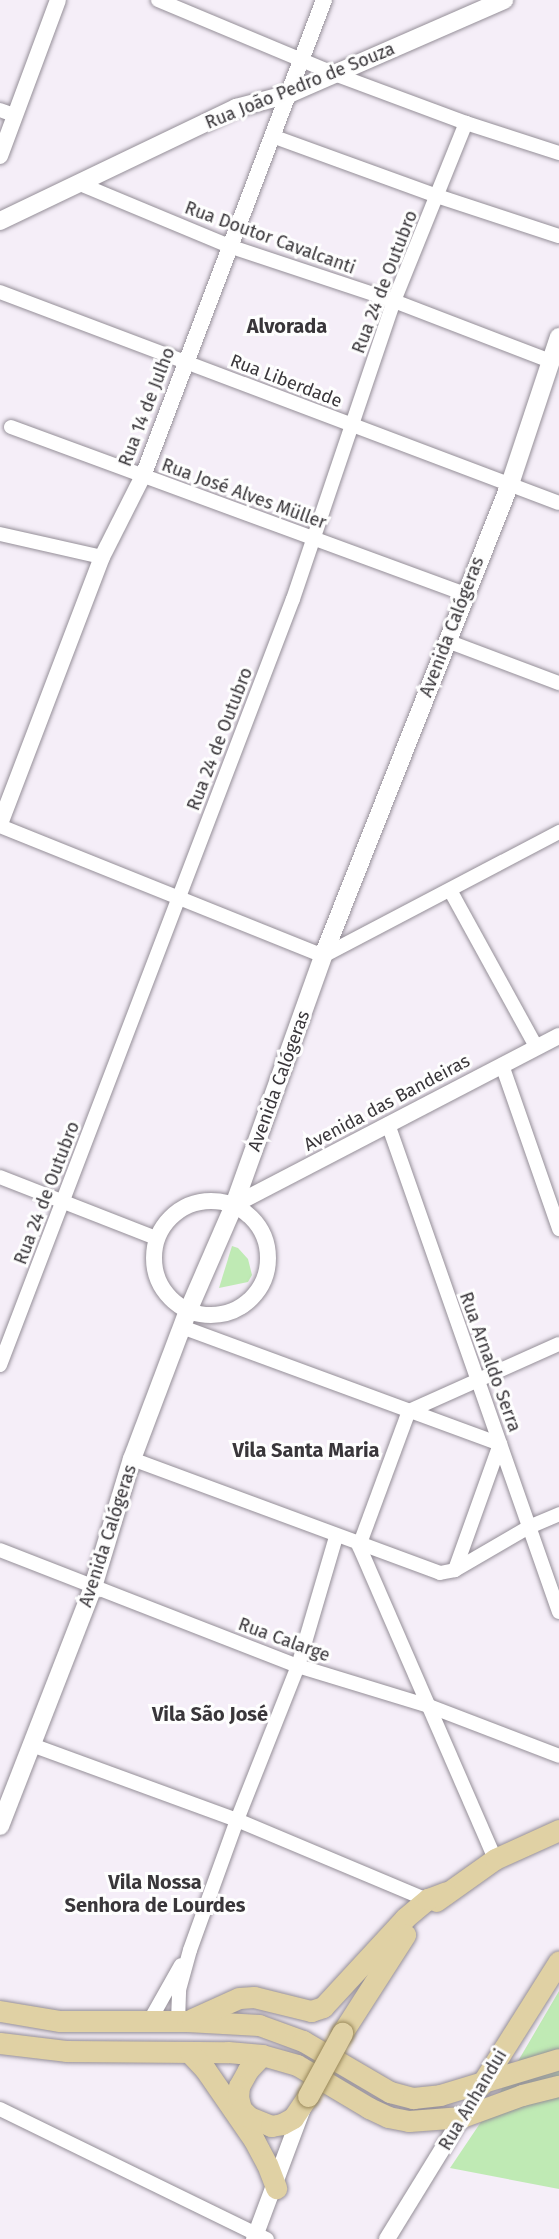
<!DOCTYPE html>
<html>
<head>
<meta charset="utf-8">
<style>
	body { margin:0 }
	#map { position:relative; width:559px; height:2239px; overflow:hidden; background:#f5eef8; font-family:"Fira Sans",sans-serif }
	div>[style] { position:absolute }
	[style*='--x'] { left:calc(var(--x)*1px); top:calc(var(--y)*1px); width:calc(var(--w)*1px); rotate:calc(var(--a)*1deg) }
	.green>* { inset:0; background:#bfeab4 }
	.roads { filter:drop-shadow(0 0 2px #958f98) drop-shadow(0 0 2px #958f98) }
	.minor>* { height:14px; margin:-7px; padding:0 7px; transform-origin:7px; border-radius:7px; background:#fff }
	.tertiary>* { height:16px; margin:-8px; padding:0 8px; transform-origin:8px; border-radius:8px; background:#fff }
	.tertiary>.ring { margin:-8px; padding:0; box-sizing:content-box; background:none; border:16px solid #fff; border-radius:50% }
	.secondary>* { height:18px; margin:-9px; padding:0 9px; transform-origin:9px; border-radius:9px; background:#fff }
	.primary>* { height:21px; margin:-10.5px; padding:0 10.5px; transform-origin:10.5px; border-radius:10.5px; background:#e0d1a4 }
	.bridges { filter:drop-shadow(0 0 2px #988758) drop-shadow(0 0 2px #988758) }
	.primary-bridge>* { height:21px; margin:-10.5px; padding:0 10.5px; transform-origin:10.5px; border-radius:10.5px; background:#e0d1a4 }
	span { translate:-50% -50%; white-space:nowrap; text-align:center; line-height:1.15; -webkit-text-stroke:6px #fefefe; paint-order:stroke }
	.street-label { font-size:18px; color:#39363a }
	.neighbourhood-label { font-size:20px; color:#39363a; font-weight:700 }
</style>
</head>
<body>
<div id="map">
	<div class="green">
		<i style="clip-path:polygon(232px 1246px,238px 1248px,248px 1259px,252px 1275px,248px 1282px,219px 1288px)"></i>
		<i style="clip-path:polygon(559px 1991px,559px 2189px,450px 2168px,493px 2104px)"></i>
	</div>
	<div class="roads">
		<div class="minor">
			<i style="--x:158;--y:0;--w:194;--a:22.7"></i>
			<i style="--x:337;--y:75;--w:138;--a:20.4"></i>
			<i style="--x:466;--y:123;--w:98;--a:17.9"></i>
			<i style="--x:0;--y:110;--w:15;--a:20"></i>
			<i style="--x:272;--y:136;--w:176;--a:20"></i>
			<i style="--x:437;--y:196;--w:128;--a:18.2"></i>
			<i style="--x:80;--y:184;--w:161;--a:22.6"></i>
			<i style="--x:229;--y:246;--w:174;--a:18.4"></i>
			<i style="--x:394;--y:301;--w:167;--a:21"></i>
			<i style="--x:0;--y:292;--w:597;--a:20.68"></i>
			<i style="--x:11;--y:427;--w:484;--a:20.2"></i>
			<i style="--x:0;--y:534;--w:105;--a:12.7"></i>
			<i style="--x:447;--y:641;--w:120;--a:20.6"></i>
			<i style="--x:0;--y:826;--w:348;--a:21.9"></i>
			<i style="--x:323;--y:956;--w:267;--a:-27.7"></i>
			<i style="--x:450;--y:890;--w:180;--a:61.2"></i>
			<i style="--x:502;--y:1065;--w:174;--a:70.8"></i>
			<i style="--x:388;--y:1124;--w:517;--a:70.69"></i>
			<i style="--x:0;--y:1177;--w:168;--a:21.4"></i>
			<i style="--x:182;--y:1327;--w:339;--a:20.2"></i>
			<i style="--x:500;--y:1444;--w:134;--a:109.7"></i>
			<i style="--x:0;--y:1365;--w:820;--a:-69.07"></i>
			<i style="--x:293;--y:599;--w:315;--a:-71.3"></i>
			<i style="--x:394;--y:301;--w:192;--a:-68"></i>
			<i style="--x:132;--y:1459;--w:328;--a:20.3"></i>
			<i style="--x:440;--y:1573;--w:15;--a:-11"></i>
			<i style="--x:455;--y:1570;--w:86;--a:-30.2"></i>
			<i style="--x:529;--y:1527;--w:33;--a:-23"></i>
			<i style="--x:359;--y:1546;--w:341;--a:66.5"></i>
			<i style="--x:359;--y:1546;--w:144;--a:-69.7"></i>
			<i style="--x:409;--y:1411;--w:164;--a:-24.1"></i>
			<i style="--x:0;--y:1550;--w:320;--a:21.3"></i>
			<i style="--x:298;--y:1666;--w:137;--a:17"></i>
			<i style="--x:429;--y:1706;--w:139;--a:21"></i>
			<i style="--x:32;--y:1745;--w:218;--a:20.1"></i>
			<i style="--x:237;--y:1820;--w:212;--a:22.8"></i>
			<i style="--x:149;--y:2022;--w:65;--a:-60.7"></i>
			<i style="--x:178;--y:2022;--w:32;--a:-88"></i>
			<i style="--x:179;--y:1990;--w:41;--a:-74.6"></i>
			<i style="--x:190;--y:1950;--w:138;--a:-70.1"></i>
			<i style="--x:237;--y:1820;--w:166;--a:-68.4"></i>
			<i style="--x:298;--y:1666;--w:134;--a:-73.6"></i>
			<i style="--x:0;--y:2109;--w:297;--a:26"></i>
		</div>
		<div class="tertiary">
			<i style="--x:0;--y:156;--w:166;--a:-69.6"></i>
			<i style="--x:0;--y:824;--w:286;--a:-69.1"></i>
			<i style="--x:102;--y:557;--w:91;--a:-63.2"></i>
			<i style="--x:143;--y:476;--w:509;--a:-69.18"></i>
			<i class="ring" style="left:154px;top:1201px;width:98px;height:98px"></i>
			<i style="--x:234;--y:1205;--w:366;--a:-27.5"></i>
			<i style="--x:254;--y:2239;--w:140;--a:-69.5"></i>
			<i style="--x:387;--y:2239;--w:143;--a:-58.4"></i>
		</div>
		<div class="secondary">
			<i style="--x:0;--y:221;--w:262;--a:-25.6"></i>
			<i style="--x:236;--y:108;--w:55;--a:-14.8"></i>
			<i style="--x:289;--y:94;--w:235;--a:-23.6"></i>
			<i style="--x:0;--y:1826;--w:256;--a:-68.7"></i>
			<i style="--x:93;--y:1587;--w:134;--a:-73.1"></i>
			<i style="--x:132;--y:1459;--w:158;--a:-69.3"></i>
			<i style="--x:188;--y:1311;--w:116;--a:-66.5"></i>
			<i style="--x:234;--y:1205;--w:264;--a:-70.3"></i>
			<i style="--x:323;--y:956;--w:508;--a:-68.39"></i>
			<i style="--x:510;--y:484;--w:155;--a:-71.6"></i>
		</div>
		<div class="primary">
			<i style="--x:436;--y:1901;--w:72;--a:-35.4"></i>
			<i style="--x:495;--y:1859;--w:70;--a:-24.4"></i>
			<i style="--x:0;--y:2011;--w:61;--a:9.5"></i>
			<i style="--x:60;--y:2021;--w:127;--a:0"></i>
			<i style="--x:187;--y:2021;--w:72;--a:3.2"></i>
			<i style="--x:259;--y:2025;--w:47;--a:20"></i>
			<i style="--x:303;--y:2041;--w:101;--a:30.4"></i>
			<i style="--x:390;--y:2092;--w:24;--a:15"></i>
			<i style="--x:413;--y:2098;--w:27;--a:-6"></i>
			<i style="--x:440;--y:2095;--w:124;--a:-16.8"></i>
			<i style="--x:192;--y:2019;--w:51;--a:-24.1"></i>
			<i style="--x:239;--y:1998;--w:15;--a:-4"></i>
			<i style="--x:254;--y:1997;--w:59;--a:13.8"></i>
			<i style="--x:311;--y:2011;--w:13;--a:-18"></i>
			<i style="--x:323;--y:2007;--w:121;--a:-47.3"></i>
			<i style="--x:405;--y:1918;--w:30;--a:-40"></i>
			<i style="--x:428;--y:1899;--w:19;--a:-21"></i>
			<i style="--x:342;--y:2033;--w:117;--a:-57.3"></i>
			<i style="--x:0;--y:2043;--w:66;--a:6.9"></i>
			<i style="--x:66;--y:2051;--w:162;--a:0.4"></i>
			<i style="--x:228;--y:2052;--w:34;--a:5"></i>
			<i style="--x:262;--y:2055;--w:36;--a:16"></i>
			<i style="--x:297;--y:2065;--w:84;--a:30.8"></i>
			<i style="--x:369;--y:2108;--w:21;--a:25"></i>
			<i style="--x:388;--y:2117;--w:21;--a:11"></i>
			<i style="--x:409;--y:2121;--w:53;--a:-4.3"></i>
			<i style="--x:462;--y:2117;--w:64;--a:-20.1"></i>
			<i style="--x:522;--y:2095;--w:38;--a:-14"></i>
			<i style="--x:190;--y:2053;--w:22;--a:47"></i>
			<i style="--x:205;--y:2069;--w:86;--a:55.4"></i>
			<i style="--x:254;--y:2140;--w:27;--a:62"></i>
			<i style="--x:267;--y:2164;--w:26;--a:69"></i>
			<i style="--x:262;--y:2055;--w:21;--a:133"></i>
			<i style="--x:248;--y:2070;--w:18;--a:119"></i>
			<i style="--x:239;--y:2086;--w:11;--a:95"></i>
			<i style="--x:238;--y:2097;--w:12;--a:76"></i>
			<i style="--x:241;--y:2109;--w:11;--a:45"></i>
			<i style="--x:249;--y:2117;--w:24;--a:22"></i>
			<i style="--x:271;--y:2126;--w:11;--a:-10"></i>
			<i style="--x:282;--y:2124;--w:13;--a:-29"></i>
			<i style="--x:293;--y:2118;--w:27;--a:-56"></i>
			<i style="--x:481;--y:2085;--w:146;--a:-57.8"></i>
		</div>
	</div>
	<div class="bridges">
		<div class="primary-bridge">
			<i style="--x:308;--y:2096;--w:72;--a:-61.6"></i>
		</div>
	</div>
	<div class="street-label">
		<span style="left:300px;top:86px;rotate:-22deg">Rua João Pedro de Souza</span>
		<span style="left:270px;top:238px;rotate:20deg">Rua Doutor Cavalcanti</span>
		<span style="left:385px;top:282px;rotate:-69deg">Rua 24 de Outubro</span>
		<span style="left:286px;top:381px;rotate:21deg">Rua Liberdade</span>
		<span style="left:147px;top:407px;rotate:-69deg">Rua 14 de Julho</span>
		<span style="left:244px;top:494px;rotate:20deg">Rua José Alves Müller</span>
		<span style="left:452px;top:627px;rotate:-69deg">Avenida Calógeras</span>
		<span style="left:220px;top:739px;rotate:-69deg">Rua 24 de Outubro</span>
		<span style="left:279px;top:1081px;rotate:-70deg">Avenida Calógeras</span>
		<span style="left:387px;top:1103px;rotate:-28deg">Avenida das Bandeiras</span>
		<span style="left:47px;top:1193px;rotate:-69deg">Rua 24 de Outubro</span>
		<span style="left:490px;top:1362px;rotate:70deg">Rua Arnaldo Serra</span>
		<span style="left:108px;top:1536px;rotate:-72deg">Avenida Calógeras</span>
		<span style="left:284px;top:1640px;rotate:20deg">Rua Calarge</span>
		<span style="left:473px;top:2100px;rotate:-59deg">Rua Anhandui</span>
	</div>
	<div class="neighbourhood-label">
		<span style="left:287px;top:326px">Alvorada</span>
		<span style="left:306px;top:1450px">Vila Santa Maria</span>
		<span style="left:210px;top:1714px">Vila São José</span>
		<span style="left:155px;top:1894px">Vila Nossa<br>Senhora de Lourdes</span>
	</div>
</div>
</body>
</html>
